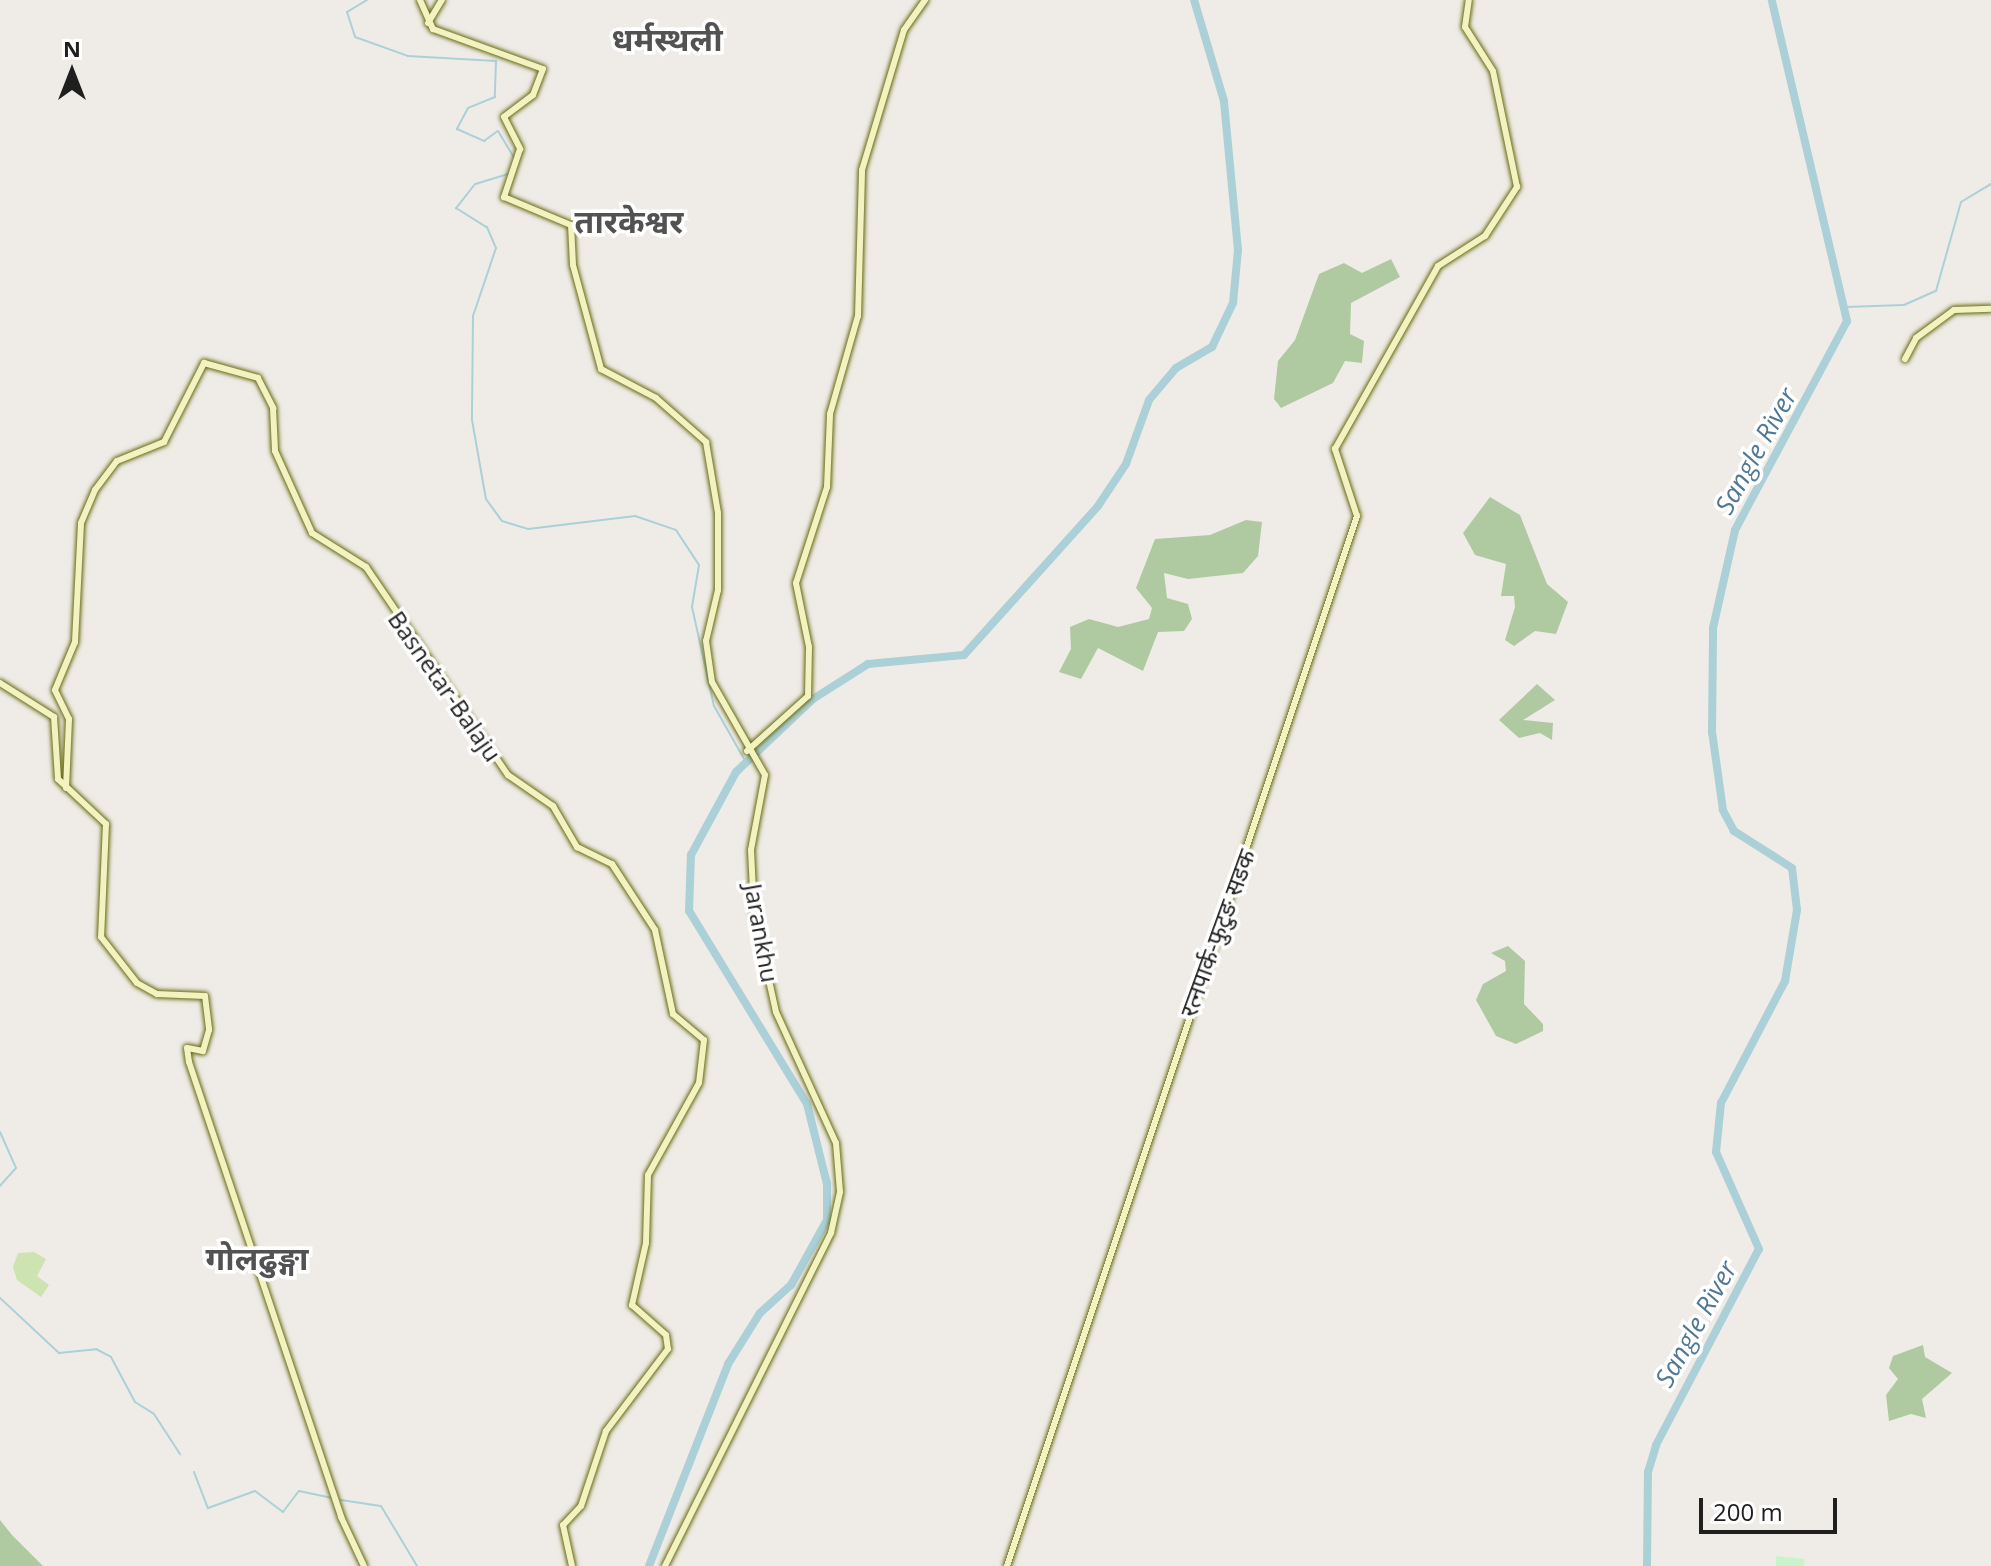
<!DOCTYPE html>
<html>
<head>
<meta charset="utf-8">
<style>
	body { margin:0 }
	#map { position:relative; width:1991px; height:1566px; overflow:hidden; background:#efece7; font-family:"Open Sans","Noto Sans Devanagari",sans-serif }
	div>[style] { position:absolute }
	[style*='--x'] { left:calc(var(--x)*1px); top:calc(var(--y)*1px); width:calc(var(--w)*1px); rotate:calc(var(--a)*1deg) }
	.grass>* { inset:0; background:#cde3b2 }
	.forest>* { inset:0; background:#afcaa0 }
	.park>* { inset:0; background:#c9f4ca }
	.stream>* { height:2px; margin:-1px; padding:0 1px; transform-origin:1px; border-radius:1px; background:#acd0d8 }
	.river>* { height:8px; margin:-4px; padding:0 4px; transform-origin:4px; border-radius:4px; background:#acd0d8 }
	.roads { filter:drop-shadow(0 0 2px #676b11) drop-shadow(0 0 2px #676b11) }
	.secondary>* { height:6px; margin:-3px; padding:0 3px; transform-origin:3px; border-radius:3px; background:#f3f2c1 }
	span { translate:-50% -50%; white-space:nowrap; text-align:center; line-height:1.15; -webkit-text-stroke:7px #fff; paint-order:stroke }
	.street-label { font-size:24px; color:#1f1f1f }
	.water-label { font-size:26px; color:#4f7796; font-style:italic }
	.district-label { font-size:32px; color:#525252; font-weight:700 }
	.north { position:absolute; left:32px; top:32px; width:80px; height:80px; -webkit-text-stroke:6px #fff; paint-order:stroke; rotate:0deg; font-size:22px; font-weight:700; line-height:32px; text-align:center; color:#1f1f1f }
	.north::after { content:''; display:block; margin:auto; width:28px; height:36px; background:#1f1f1f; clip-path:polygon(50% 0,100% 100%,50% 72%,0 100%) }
	.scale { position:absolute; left:1699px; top:1498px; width:138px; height:36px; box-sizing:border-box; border:4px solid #1f1f1f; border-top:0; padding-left:10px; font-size:24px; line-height:28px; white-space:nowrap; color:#1f1f1f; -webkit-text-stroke:6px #fff; paint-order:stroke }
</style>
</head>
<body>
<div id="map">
	<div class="grass">
		<i style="clip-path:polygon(34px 1252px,46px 1259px,37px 1276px,49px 1285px,41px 1297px,17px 1280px,13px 1267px,18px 1253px)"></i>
	</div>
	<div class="forest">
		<i style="clip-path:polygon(1391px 259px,1400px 277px,1351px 303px,1350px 334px,1364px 341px,1362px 363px,1345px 361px,1333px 383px,1281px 408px,1274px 399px,1278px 361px,1295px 340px,1319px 274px,1344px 263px,1362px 273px)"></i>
		<i style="clip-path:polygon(1490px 497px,1520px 515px,1547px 584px,1568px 602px,1556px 634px,1535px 631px,1514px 646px,1505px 640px,1515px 607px,1514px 596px,1501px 596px,1506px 564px,1475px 555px,1463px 533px)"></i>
		<i style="clip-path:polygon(1246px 520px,1262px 522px,1258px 556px,1243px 573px,1188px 579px,1164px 573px,1167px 598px,1188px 604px,1192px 619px,1184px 631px,1158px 632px,1143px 671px,1098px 648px,1081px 679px,1059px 672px,1071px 649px,1070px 627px,1089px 619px,1118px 627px,1149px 619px,1152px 608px,1136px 588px,1155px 539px,1210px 535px)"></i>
		<i style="clip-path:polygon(1537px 684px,1555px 700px,1523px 720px,1553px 723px,1552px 740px,1540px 733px,1519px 738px,1499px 720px)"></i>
		<i style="clip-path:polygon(1508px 946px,1525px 961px,1524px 1004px,1543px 1024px,1543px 1031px,1516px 1044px,1496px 1036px,1476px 1000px,1483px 984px,1506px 971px,1505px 961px,1491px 953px)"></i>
		<i style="clip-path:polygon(1923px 1345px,1925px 1357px,1952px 1373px,1922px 1399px,1926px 1418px,1911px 1414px,1889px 1421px,1886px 1395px,1898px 1379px,1889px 1368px,1893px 1356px)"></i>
		<i style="clip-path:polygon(0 1520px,12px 1535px,43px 1566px,0 1566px)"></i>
	</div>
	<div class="park">
		<i style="clip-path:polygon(1776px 1556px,1805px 1559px,1803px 1566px,1776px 1566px)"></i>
	</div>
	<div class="stream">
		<i style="--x:367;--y:0;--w:23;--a:149"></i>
		<i style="--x:347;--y:12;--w:26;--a:72"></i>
		<i style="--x:355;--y:37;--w:56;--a:19.7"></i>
		<i style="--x:408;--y:56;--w:88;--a:3.3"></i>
		<i style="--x:496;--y:61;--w:36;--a:92"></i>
		<i style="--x:495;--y:97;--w:29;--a:158"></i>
		<i style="--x:468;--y:108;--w:24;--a:118"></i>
		<i style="--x:457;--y:129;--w:30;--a:24"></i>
		<i style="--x:484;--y:141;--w:17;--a:-36"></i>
		<i style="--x:498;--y:131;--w:31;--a:59"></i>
		<i style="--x:508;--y:174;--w:34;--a:163"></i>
		<i style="--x:475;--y:184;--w:31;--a:128"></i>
		<i style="--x:456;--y:208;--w:36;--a:32"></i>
		<i style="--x:487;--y:227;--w:23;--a:67"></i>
		<i style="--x:496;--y:248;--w:72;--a:108.7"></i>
		<i style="--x:473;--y:316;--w:104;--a:90.6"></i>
		<i style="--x:472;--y:420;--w:80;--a:80"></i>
		<i style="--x:486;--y:499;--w:27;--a:54"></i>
		<i style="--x:502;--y:521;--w:27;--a:17"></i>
		<i style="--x:528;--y:529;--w:108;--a:-6.9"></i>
		<i style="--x:635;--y:516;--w:43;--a:18.9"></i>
		<i style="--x:676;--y:530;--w:42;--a:56.7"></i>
		<i style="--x:699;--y:565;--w:43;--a:99.5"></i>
		<i style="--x:692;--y:607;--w:101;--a:77.5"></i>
		<i style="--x:714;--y:706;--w:67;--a:60.4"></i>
		<i style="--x:1845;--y:307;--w:59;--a:-1.9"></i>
		<i style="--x:1904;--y:305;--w:35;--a:-24"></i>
		<i style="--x:1936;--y:291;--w:92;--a:-74.3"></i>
		<i style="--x:1961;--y:202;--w:35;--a:-31"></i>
		<i style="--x:0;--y:1132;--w:39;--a:66"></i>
		<i style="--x:16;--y:1168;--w:24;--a:132"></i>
		<i style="--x:0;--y:1298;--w:81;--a:43"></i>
		<i style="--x:59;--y:1353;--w:37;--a:-6"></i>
		<i style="--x:96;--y:1349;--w:17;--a:28"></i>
		<i style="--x:111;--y:1357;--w:51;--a:61.9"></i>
		<i style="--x:135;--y:1402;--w:22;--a:32"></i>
		<i style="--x:154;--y:1414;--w:48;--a:57"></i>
		<i style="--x:194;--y:1472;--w:39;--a:69"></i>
		<i style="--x:208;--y:1508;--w:50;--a:-19.9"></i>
		<i style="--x:255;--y:1491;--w:35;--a:37"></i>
		<i style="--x:283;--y:1512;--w:26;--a:-53"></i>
		<i style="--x:299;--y:1491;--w:34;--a:12"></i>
		<i style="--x:341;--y:1500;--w:40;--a:8.5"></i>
		<i style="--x:381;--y:1506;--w:70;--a:59"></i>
	</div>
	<div class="river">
		<i style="--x:649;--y:1566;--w:217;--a:-68.6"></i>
		<i style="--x:728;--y:1364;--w:60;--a:-57.9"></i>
		<i style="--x:760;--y:1313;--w:42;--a:-42.1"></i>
		<i style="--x:791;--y:1285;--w:74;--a:-61"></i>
		<i style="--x:827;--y:1220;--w:36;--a:-90"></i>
		<i style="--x:827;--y:1184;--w:82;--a:-104"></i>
		<i style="--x:807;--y:1104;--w:226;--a:-121.4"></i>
		<i style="--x:689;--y:911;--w:56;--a:-88"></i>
		<i style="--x:691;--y:855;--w:94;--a:-61.5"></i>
		<i style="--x:736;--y:772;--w:106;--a:-43.5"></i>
		<i style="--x:813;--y:699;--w:65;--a:-32.5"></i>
		<i style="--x:868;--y:664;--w:96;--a:-5.4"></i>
		<i style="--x:964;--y:655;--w:200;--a:-48"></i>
		<i style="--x:1098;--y:506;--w:50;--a:-56.3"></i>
		<i style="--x:1126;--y:464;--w:68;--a:-70.2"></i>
		<i style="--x:1149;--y:400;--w:42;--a:-49.8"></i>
		<i style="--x:1176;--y:368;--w:42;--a:-30.3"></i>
		<i style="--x:1212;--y:347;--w:49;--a:-64.5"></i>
		<i style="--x:1233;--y:303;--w:53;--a:-84.6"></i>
		<i style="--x:1238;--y:250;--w:150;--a:-95.4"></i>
		<i style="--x:1224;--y:101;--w:105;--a:-106.5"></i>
		<i style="--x:1647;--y:1566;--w:94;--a:-89.4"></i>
		<i style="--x:1648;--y:1472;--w:28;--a:-73"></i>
		<i style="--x:1656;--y:1445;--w:221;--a:-62.3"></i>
		<i style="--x:1759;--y:1249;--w:106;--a:-113.9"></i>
		<i style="--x:1716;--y:1152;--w:49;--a:-84.2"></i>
		<i style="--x:1721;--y:1103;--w:138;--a:-62.3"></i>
		<i style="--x:1785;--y:981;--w:72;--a:-80.4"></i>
		<i style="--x:1797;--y:910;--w:42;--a:-96.8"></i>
		<i style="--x:1792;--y:868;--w:69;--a:-147.5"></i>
		<i style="--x:1734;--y:831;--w:24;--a:-118"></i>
		<i style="--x:1723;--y:810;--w:79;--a:-98"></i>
		<i style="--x:1712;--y:732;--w:104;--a:-89.4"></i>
		<i style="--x:1713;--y:628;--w:100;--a:-77.3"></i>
		<i style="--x:1735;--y:530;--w:237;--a:-61.8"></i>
		<i style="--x:1847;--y:321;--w:330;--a:-103.2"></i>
	</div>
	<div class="roads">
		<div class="secondary">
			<i style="--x:420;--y:0;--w:32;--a:66"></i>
			<i style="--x:433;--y:29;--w:117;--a:20"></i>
			<i style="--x:543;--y:69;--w:28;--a:111"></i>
			<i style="--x:533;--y:95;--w:36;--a:143"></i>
			<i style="--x:504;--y:117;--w:36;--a:63"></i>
			<i style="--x:520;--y:149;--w:51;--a:108.4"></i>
			<i style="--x:504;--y:197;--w:73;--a:22.7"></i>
			<i style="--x:571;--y:225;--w:40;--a:87.1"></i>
			<i style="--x:573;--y:265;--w:108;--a:74.9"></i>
			<i style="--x:601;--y:369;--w:62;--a:27.8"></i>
			<i style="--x:656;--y:398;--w:67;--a:41.3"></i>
			<i style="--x:706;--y:442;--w:72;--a:80.4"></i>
			<i style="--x:718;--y:513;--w:77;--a:90"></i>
			<i style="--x:718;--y:590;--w:52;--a:103.2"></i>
			<i style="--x:706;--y:641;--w:41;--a:81.7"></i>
			<i style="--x:712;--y:682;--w:107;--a:60.3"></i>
			<i style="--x:765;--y:775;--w:76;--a:100.6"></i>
			<i style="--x:751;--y:850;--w:62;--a:87.2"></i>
			<i style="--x:754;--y:912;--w:102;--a:77.6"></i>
			<i style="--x:776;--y:1012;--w:144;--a:65.4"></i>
			<i style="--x:836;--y:1143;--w:49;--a:85.3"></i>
			<i style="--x:840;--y:1192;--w:42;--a:102.4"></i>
			<i style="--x:831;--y:1233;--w:372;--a:116.5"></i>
			<i style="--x:428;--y:23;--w:27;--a:-59"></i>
			<i style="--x:1905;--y:359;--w:24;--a:-62"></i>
			<i style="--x:1916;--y:338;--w:47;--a:-36.4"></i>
			<i style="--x:1954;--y:310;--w:37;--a:-2"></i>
			<i style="--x:0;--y:683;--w:64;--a:32.2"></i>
			<i style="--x:54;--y:717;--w:62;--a:86.3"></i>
			<i style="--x:58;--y:779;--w:66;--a:43.2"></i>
			<i style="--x:106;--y:824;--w:113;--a:92.5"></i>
			<i style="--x:101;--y:937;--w:58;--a:52"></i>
			<i style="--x:137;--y:983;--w:23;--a:29"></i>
			<i style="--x:157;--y:994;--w:48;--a:2.4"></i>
			<i style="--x:205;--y:996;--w:34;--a:83"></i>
			<i style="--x:209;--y:1030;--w:22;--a:106"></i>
			<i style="--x:203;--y:1051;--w:16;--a:-169"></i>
			<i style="--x:187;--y:1048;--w:14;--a:82"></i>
			<i style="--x:189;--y:1062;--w:480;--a:71.5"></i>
			<i style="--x:341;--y:1517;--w:54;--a:64.9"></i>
			<i style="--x:747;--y:751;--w:82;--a:-42"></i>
			<i style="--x:808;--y:696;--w:49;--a:-88.8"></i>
			<i style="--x:809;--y:647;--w:65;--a:-101.5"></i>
			<i style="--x:796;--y:583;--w:101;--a:-72.1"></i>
			<i style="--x:827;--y:487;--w:73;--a:-87.6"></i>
			<i style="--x:830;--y:414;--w:102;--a:-74.1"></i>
			<i style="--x:858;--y:316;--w:146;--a:-88.4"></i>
			<i style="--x:862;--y:170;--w:146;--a:-73.3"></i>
			<i style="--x:904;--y:30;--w:37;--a:-55"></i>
			<i style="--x:66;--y:788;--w:69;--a:-87.5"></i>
			<i style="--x:69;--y:719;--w:32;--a:-116"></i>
			<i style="--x:55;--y:690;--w:52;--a:-67.4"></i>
			<i style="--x:75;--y:642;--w:119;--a:-87.1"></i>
			<i style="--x:81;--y:523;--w:36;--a:-67"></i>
			<i style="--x:95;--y:490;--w:36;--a:-53"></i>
			<i style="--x:117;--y:461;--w:51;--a:-22"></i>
			<i style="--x:164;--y:442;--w:89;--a:-63.1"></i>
			<i style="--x:204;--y:363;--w:56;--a:15.5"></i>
			<i style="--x:258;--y:378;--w:34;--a:63"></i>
			<i style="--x:273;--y:408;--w:43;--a:87.3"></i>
			<i style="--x:275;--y:451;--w:90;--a:65.7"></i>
			<i style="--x:312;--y:533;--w:64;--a:32.2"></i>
			<i style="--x:366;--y:567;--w:252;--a:55.7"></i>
			<i style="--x:508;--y:775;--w:55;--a:34.6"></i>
			<i style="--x:553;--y:806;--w:48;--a:59.7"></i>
			<i style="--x:577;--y:847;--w:39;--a:26"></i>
			<i style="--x:612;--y:864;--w:79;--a:56.9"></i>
			<i style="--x:655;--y:930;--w:86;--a:77.9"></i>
			<i style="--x:673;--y:1014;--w:40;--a:40"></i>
			<i style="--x:704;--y:1040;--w:43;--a:96.6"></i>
			<i style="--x:699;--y:1083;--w:105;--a:119"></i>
			<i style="--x:648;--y:1175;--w:68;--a:91.7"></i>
			<i style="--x:646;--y:1243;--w:64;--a:102.7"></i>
			<i style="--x:632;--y:1305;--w:45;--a:41.4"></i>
			<i style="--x:666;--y:1335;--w:14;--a:82"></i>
			<i style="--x:668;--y:1349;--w:103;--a:127.1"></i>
			<i style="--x:606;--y:1431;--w:79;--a:108.4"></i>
			<i style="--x:581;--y:1506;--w:26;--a:133"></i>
			<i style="--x:563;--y:1525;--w:42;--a:77.6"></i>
			<i style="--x:1007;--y:1566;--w:1107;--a:-71.57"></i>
			<i style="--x:1357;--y:516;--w:71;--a:-108.2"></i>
			<i style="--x:1335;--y:449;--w:210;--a:-60.6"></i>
			<i style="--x:1438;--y:266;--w:56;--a:-32.6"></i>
			<i style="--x:1485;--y:236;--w:59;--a:-56.9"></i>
			<i style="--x:1517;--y:187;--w:118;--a:-101.7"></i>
			<i style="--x:1493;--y:71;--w:52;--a:-122.5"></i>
			<i style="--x:1465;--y:27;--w:27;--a:-82"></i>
		</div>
	</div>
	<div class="street-label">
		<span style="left:445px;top:686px;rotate:55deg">Basnetar-Balaju</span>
		<span style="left:762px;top:933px;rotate:80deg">Jarankhu</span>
		<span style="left:1217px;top:933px;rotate:-70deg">रत्नपार्क-फुटुङ सडक</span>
	</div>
	<div class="water-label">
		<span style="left:1756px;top:451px;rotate:-61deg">Sangle River</span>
		<span style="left:1696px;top:1324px;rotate:-61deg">Sangle River</span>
	</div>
	<div class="district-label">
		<span style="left:667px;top:39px">धर्मस्थली</span>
		<span style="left:629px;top:221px">तारकेश्वर</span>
		<span style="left:257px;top:1258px">गोलढुङ्गा</span>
	</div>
	<div class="north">N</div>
	<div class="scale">200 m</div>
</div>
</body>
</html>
